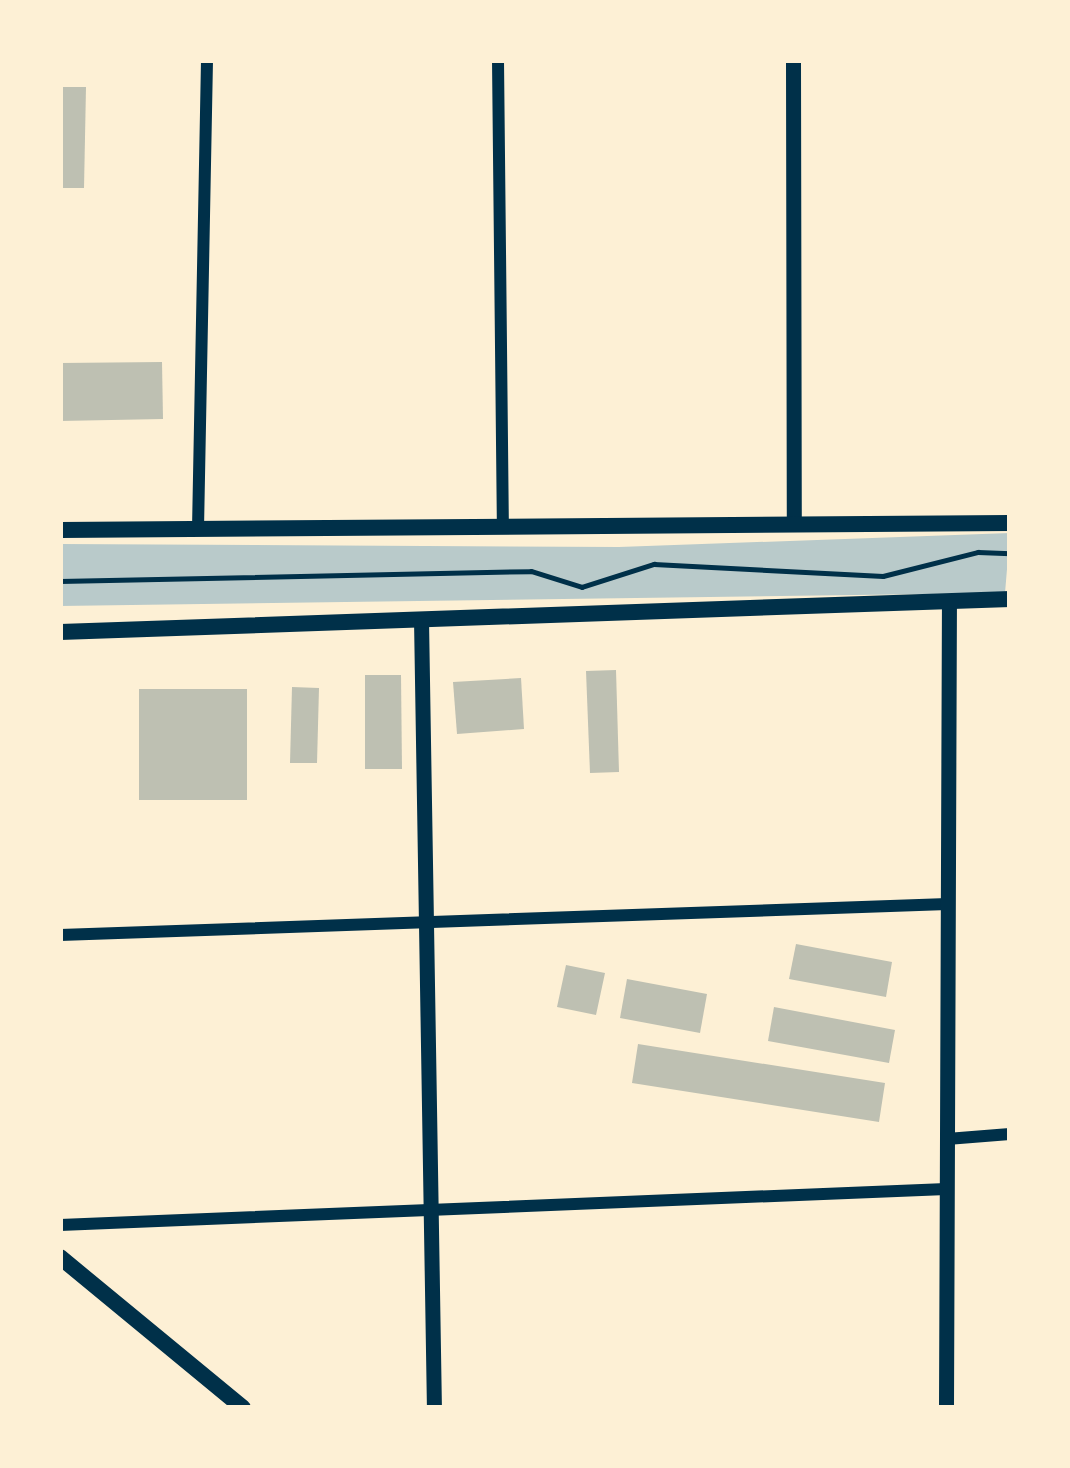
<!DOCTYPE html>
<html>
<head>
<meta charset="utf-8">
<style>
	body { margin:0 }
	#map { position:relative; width:1070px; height:1468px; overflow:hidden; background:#fdf0d5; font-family:Lato,sans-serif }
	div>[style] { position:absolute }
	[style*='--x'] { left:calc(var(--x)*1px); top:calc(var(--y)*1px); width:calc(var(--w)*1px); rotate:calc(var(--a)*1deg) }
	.green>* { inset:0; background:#b9caca }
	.building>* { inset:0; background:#bec0b2 }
	.path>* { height:4.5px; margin:-2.25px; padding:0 2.25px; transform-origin:2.25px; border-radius:2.25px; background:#003049 }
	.minor>* { height:12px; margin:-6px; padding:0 6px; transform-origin:6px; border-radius:6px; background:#003049 }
	.tertiary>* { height:15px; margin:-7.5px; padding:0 7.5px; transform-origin:7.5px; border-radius:7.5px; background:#003049 }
	.secondary>* { height:16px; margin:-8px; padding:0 8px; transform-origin:8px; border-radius:8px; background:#003049 }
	span { translate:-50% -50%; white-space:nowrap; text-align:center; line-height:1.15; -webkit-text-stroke:9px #fdf0d5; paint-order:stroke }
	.frame { position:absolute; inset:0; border:63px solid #fdf0d5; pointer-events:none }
</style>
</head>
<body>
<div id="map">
	<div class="green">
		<i style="clip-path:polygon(1010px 533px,1005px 593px,60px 606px,60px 544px,619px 547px)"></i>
	</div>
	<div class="building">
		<i style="clip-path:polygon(60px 87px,86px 87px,84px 188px,60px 188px)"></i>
		<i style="clip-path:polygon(162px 362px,163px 419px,60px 421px,60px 363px)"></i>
		<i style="clip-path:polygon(616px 670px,619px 772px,590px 773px,586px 671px)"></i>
		<i style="clip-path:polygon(365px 675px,401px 675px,402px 769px,365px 769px)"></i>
		<i style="clip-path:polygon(521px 678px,524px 729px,457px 734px,453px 682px)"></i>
		<i style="clip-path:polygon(292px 687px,319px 688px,317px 763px,290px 763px)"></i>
		<i style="clip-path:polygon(139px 689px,247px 689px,247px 800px,139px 800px)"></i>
		<i style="clip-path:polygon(796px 944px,892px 962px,886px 997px,789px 979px)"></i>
		<i style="clip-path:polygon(566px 965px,605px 973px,596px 1015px,557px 1007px)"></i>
		<i style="clip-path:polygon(627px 979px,707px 994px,700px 1033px,620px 1018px)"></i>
		<i style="clip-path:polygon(774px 1007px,895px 1030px,889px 1063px,768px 1041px)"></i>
		<i style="clip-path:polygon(638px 1044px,885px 1083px,879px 1122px,632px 1083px)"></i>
	</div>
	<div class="path">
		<i style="--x:60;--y:581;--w:471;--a:-1.2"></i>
		<i style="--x:531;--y:571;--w:53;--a:17.4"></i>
		<i style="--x:582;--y:587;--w:76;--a:-17.7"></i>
		<i style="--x:654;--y:564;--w:229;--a:3"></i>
		<i style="--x:883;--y:576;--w:98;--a:-14.2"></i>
		<i style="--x:978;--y:552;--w:32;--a:2"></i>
	</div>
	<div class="minor">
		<i style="--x:498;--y:60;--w:466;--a:89.4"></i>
		<i style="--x:198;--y:529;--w:469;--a:-88.9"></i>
		<i style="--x:60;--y:935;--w:888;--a:-2"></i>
		<i style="--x:947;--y:1139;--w:63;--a:-4.5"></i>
		<i style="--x:60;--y:1225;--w:887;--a:-2.33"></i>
	</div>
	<div class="tertiary">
		<i style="--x:793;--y:60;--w:464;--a:89.9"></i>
		<i style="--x:421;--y:619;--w:789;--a:89.06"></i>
		<i style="--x:946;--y:1408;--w:807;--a:-89.79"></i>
	</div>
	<div class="secondary">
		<i style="--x:60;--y:530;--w:950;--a:-0.42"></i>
		<i style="--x:60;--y:632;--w:951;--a:-1.99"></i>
		<i style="--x:60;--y:1257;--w:237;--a:39.5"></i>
	</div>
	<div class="frame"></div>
</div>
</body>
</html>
